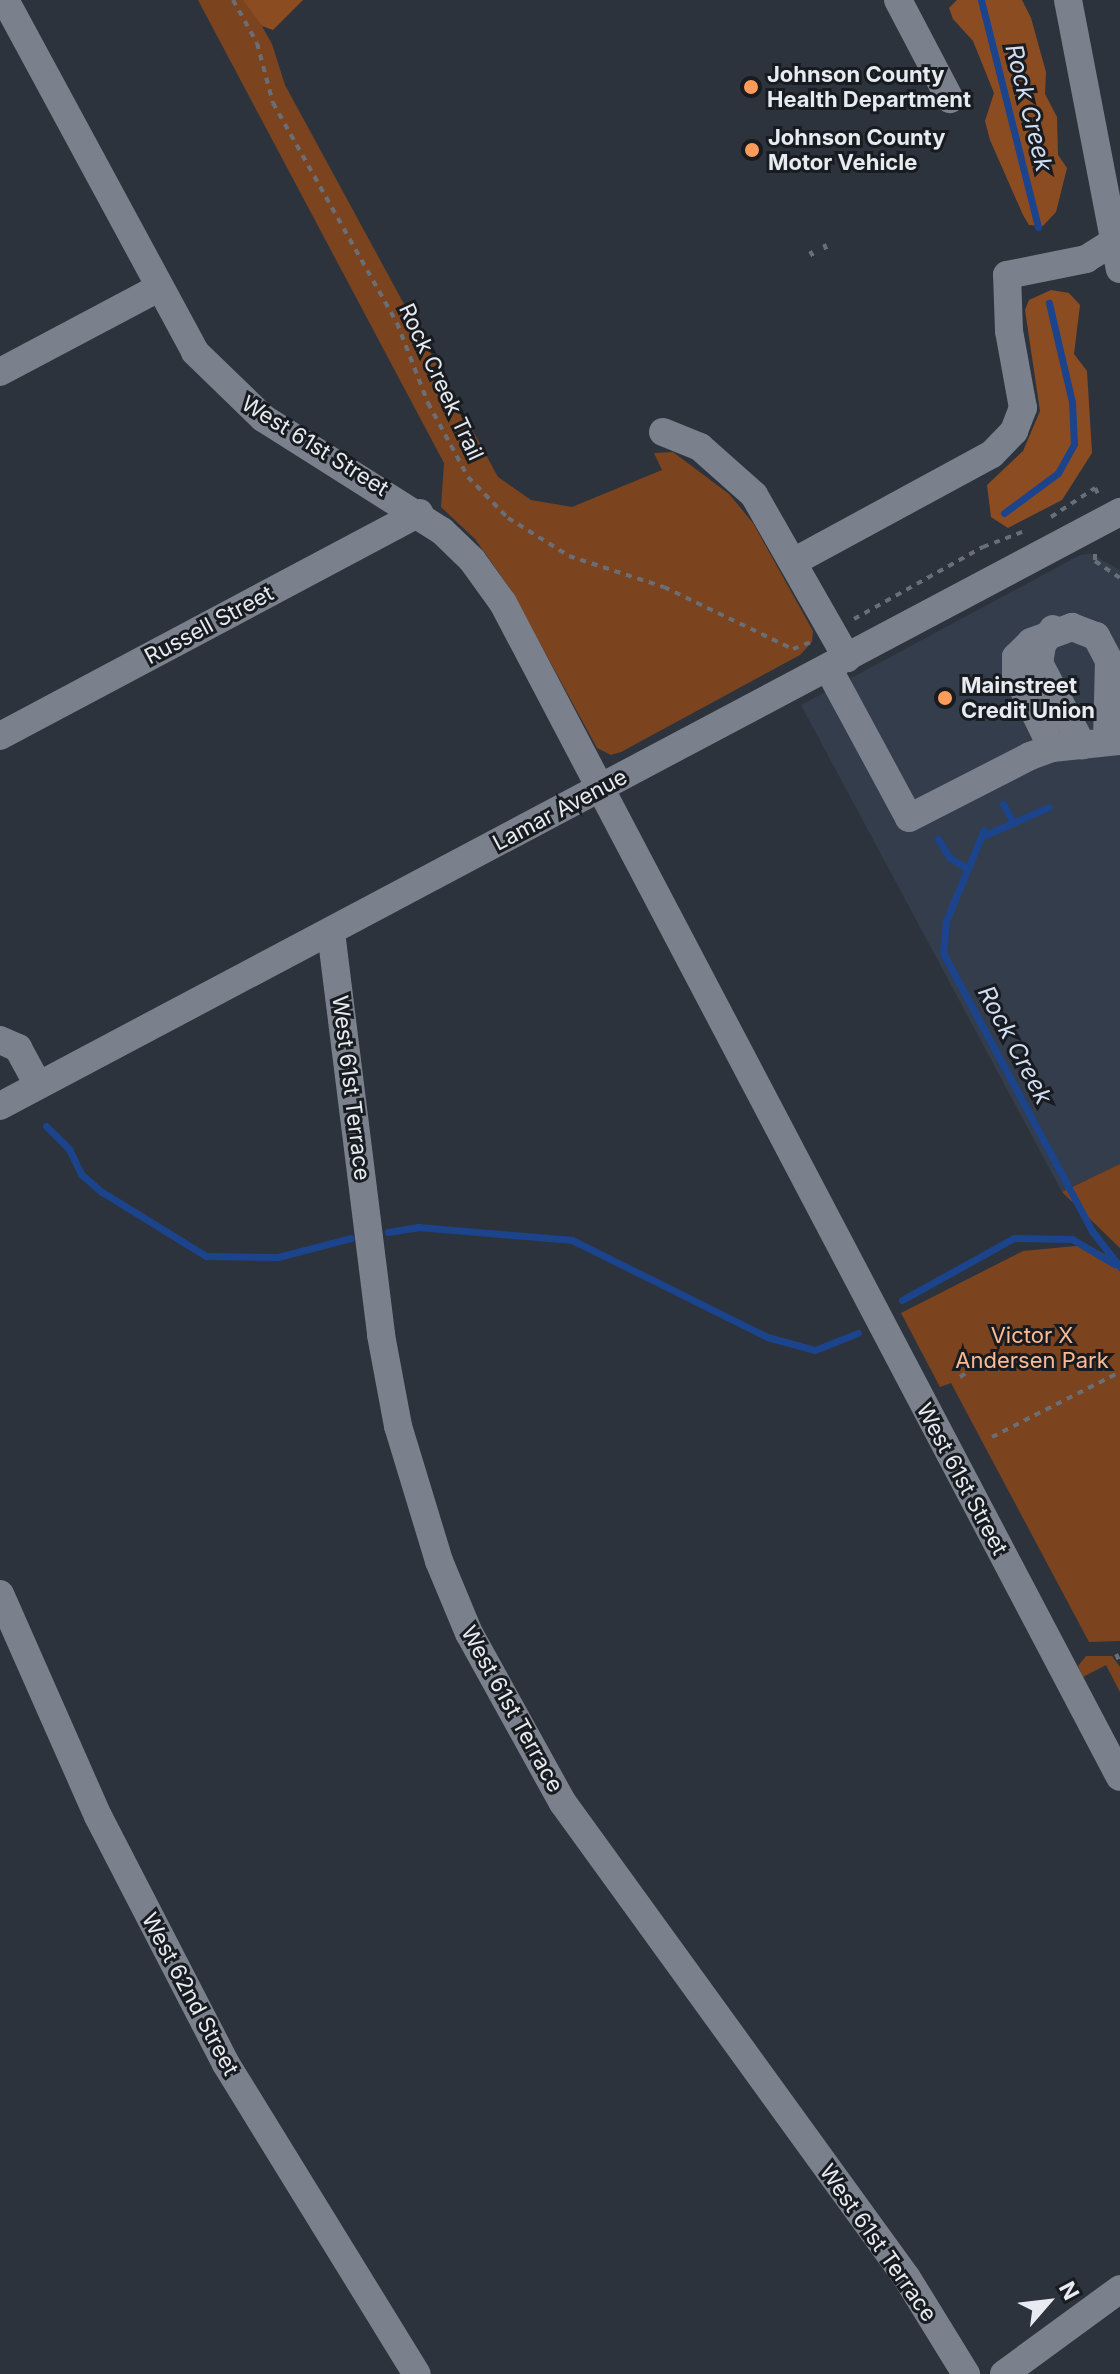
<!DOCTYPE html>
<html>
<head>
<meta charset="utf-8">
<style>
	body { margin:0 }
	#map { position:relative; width:1120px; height:2374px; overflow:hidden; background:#2d333d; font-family:Inter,sans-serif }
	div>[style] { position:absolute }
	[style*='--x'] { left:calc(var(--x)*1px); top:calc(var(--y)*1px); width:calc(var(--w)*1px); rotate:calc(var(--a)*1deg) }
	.built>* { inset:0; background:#343d4c }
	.green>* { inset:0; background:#7b441e }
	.forest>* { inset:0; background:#8c4c22 }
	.stream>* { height:7px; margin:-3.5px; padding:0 3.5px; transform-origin:3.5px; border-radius:3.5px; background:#1c448c }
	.path>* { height:4px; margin-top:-2px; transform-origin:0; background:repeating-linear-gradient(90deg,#696e77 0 6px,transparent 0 12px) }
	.minor>* { height:28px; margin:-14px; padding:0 14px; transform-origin:14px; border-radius:14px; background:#7a818c }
	.dots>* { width:22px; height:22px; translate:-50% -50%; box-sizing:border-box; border:4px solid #181b1f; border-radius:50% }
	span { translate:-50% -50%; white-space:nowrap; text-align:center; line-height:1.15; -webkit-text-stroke:6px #181b1f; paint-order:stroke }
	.poi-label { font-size:22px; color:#e7ebf1; font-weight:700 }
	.left { translate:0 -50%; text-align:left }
	.street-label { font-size:22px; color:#e7ebf1 }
	.park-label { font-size:22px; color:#fdba92 }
	.water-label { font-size:24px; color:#d1ddf2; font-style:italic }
	.north { position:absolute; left:1008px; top:2262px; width:80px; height:80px; -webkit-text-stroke:6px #181b1f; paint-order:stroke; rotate:62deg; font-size:22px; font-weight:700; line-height:32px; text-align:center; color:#e7ebf1 }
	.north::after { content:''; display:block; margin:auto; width:28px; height:36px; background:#e7ebf1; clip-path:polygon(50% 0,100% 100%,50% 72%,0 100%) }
</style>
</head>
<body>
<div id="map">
	<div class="built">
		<i style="clip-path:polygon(1091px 554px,1120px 570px,1120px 1164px,1062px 1192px,801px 705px,1080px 555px)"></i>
	</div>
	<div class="green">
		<i style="clip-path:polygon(198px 0,247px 0,272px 44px,285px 85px,498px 477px,531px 500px,572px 507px,662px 470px,654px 453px,673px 452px,729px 494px,753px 523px,813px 631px,812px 642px,800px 655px,621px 752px,611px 755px,597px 748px,511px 590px,475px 539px,441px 507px,444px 463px)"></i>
		<i style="clip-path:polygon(1120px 1164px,1120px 1248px,1062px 1192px)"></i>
		<i style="clip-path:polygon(1087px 1245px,1120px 1262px,1120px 1641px,1089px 1642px,951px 1383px,940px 1387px,901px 1313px,1023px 1251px)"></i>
		<i style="clip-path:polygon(1086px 1656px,1112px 1656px,1120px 1667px,1120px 1692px,1106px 1665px,1083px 1677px,1078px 1666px)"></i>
	</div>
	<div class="forest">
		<i style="clip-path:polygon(243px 0,303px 0,273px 30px,262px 26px)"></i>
		<i style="clip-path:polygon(957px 0,1022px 0,1031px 18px,1046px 72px,1045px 94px,1057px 117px,1058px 155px,1067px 168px,1056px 212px,1043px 226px,1029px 225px,1023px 215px,990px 140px,985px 121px,994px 93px,973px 41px,953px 19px,949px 8px)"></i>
		<i style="clip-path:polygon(1051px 290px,1069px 293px,1080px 305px,1074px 354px,1087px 371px,1092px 453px,1062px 500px,1008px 528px,991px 517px,987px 485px,1023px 451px,1040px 411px,1025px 310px,1029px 300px)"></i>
	</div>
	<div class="stream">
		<i style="--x:981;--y:0;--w:234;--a:75.9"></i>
		<i style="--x:1004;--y:513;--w:67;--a:-36.5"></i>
		<i style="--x:1058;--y:473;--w:33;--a:-61"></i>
		<i style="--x:1074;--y:444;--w:42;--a:-92.7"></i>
		<i style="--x:1072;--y:402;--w:102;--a:-103.1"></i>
		<i style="--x:1003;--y:804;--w:21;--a:61"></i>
		<i style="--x:984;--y:830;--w:99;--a:112.7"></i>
		<i style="--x:946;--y:921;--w:32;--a:95"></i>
		<i style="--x:943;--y:953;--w:315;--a:61.8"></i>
		<i style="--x:1092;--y:1231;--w:46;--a:52.1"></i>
		<i style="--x:981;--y:837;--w:74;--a:-23.8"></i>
		<i style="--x:938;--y:839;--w:22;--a:58"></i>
		<i style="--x:950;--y:858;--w:21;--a:31"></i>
		<i style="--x:46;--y:1126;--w:33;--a:45"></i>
		<i style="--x:69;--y:1149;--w:28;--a:64"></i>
		<i style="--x:81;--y:1174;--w:28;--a:41"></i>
		<i style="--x:102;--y:1192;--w:122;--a:31.6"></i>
		<i style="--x:206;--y:1256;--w:72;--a:0.8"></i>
		<i style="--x:278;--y:1257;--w:75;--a:-14.6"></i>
		<i style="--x:388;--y:1232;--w:30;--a:-9"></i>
		<i style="--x:418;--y:1227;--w:155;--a:4.8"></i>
		<i style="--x:572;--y:1240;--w:218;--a:26.4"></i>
		<i style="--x:767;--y:1337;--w:50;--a:15.2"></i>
		<i style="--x:815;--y:1350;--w:46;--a:-21.6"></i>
		<i style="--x:902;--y:1300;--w:128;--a:-29"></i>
		<i style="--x:1014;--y:1238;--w:58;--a:1"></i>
		<i style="--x:1072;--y:1239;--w:49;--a:30.8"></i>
	</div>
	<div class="path">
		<i style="--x:233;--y:0;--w:49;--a:60.8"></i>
		<i style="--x:257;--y:43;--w:62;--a:75.1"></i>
		<i style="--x:273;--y:103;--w:253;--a:60.6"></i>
		<i style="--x:397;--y:323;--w:86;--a:68.8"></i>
		<i style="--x:428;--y:403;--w:84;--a:61.6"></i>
		<i style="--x:468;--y:477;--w:57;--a:45.7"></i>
		<i style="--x:508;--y:518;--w:72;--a:31.9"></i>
		<i style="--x:569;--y:556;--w:100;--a:18.1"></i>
		<i style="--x:664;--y:587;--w:143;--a:25.7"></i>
		<i style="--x:793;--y:649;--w:19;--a:-21"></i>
		<i style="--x:824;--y:244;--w:8;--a:67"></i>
		<i style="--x:810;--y:251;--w:8;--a:60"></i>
		<i style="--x:1051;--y:517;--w:53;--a:-33.4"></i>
		<i style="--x:1095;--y:488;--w:7;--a:63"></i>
		<i style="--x:1095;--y:554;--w:7;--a:90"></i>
		<i style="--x:1095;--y:561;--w:30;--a:34"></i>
		<i style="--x:854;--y:619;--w:148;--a:-29.2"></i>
		<i style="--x:983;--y:547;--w:42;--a:-21"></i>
		<i style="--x:960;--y:1377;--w:7;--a:-34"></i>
		<i style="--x:992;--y:1437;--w:144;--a:-26.9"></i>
		<i style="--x:1116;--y:1654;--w:9;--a:63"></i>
	</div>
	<div class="minor">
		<i style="--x:5;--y:0;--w:400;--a:61.6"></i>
		<i style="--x:195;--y:352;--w:95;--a:44.1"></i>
		<i style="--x:263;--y:418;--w:212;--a:32.3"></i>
		<i style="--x:442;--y:531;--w:42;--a:44"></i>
		<i style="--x:472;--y:560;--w:53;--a:54.2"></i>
		<i style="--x:503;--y:603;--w:1326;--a:62.28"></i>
		<i style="--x:898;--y:0;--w:112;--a:62.3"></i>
		<i style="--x:1068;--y:0;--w:274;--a:79.1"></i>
		<i style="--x:0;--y:372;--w:178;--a:-27.9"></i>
		<i style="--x:663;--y:432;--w:40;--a:22"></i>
		<i style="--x:700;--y:447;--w:72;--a:41.6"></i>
		<i style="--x:754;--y:495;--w:188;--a:60.3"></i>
		<i style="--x:795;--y:561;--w:224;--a:-28.5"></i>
		<i style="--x:992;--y:454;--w:32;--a:-46"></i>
		<i style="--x:1014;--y:431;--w:25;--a:-69"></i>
		<i style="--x:1023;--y:408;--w:78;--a:-100.3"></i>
		<i style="--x:1009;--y:331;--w:56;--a:-92"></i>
		<i style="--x:1007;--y:275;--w:81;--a:-11.4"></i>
		<i style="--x:1086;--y:259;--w:36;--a:-32"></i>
		<i style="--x:1053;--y:629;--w:19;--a:125"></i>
		<i style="--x:1042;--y:645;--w:18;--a:99"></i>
		<i style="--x:1039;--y:663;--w:93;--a:62.3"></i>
		<i style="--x:828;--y:668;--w:170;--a:61.6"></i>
		<i style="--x:909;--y:818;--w:136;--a:-27.1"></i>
		<i style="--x:1030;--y:756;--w:23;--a:-20"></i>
		<i style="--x:1052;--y:748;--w:68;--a:-5.9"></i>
		<i style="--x:0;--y:736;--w:475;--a:-28"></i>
		<i style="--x:1052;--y:748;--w:82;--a:-115.9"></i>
		<i style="--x:1016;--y:674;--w:17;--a:-90"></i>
		<i style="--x:1016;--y:657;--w:21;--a:-45"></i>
		<i style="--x:1031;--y:642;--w:44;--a:-20.1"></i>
		<i style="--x:1072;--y:627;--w:26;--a:21"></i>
		<i style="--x:1096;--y:636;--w:27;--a:62"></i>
		<i style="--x:1109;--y:660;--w:82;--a:91.4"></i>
		<i style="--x:331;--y:932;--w:406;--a:82.9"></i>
		<i style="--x:381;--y:1335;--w:93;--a:79.4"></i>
		<i style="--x:398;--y:1426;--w:141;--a:73.1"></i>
		<i style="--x:439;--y:1561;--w:78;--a:67.4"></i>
		<i style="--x:469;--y:1633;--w:194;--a:61.1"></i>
		<i style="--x:563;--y:1803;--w:586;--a:54.09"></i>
		<i style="--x:907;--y:2278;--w:113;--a:58.4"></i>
		<i style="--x:0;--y:1040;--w:20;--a:24"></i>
		<i style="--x:18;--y:1048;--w:42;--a:61.6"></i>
		<i style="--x:0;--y:1106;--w:1268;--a:-27.94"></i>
		<i style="--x:0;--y:1594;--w:243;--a:66.2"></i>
		<i style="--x:98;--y:1816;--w:279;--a:62.7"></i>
		<i style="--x:226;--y:2064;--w:364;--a:58.4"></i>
		<i style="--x:1004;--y:2374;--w:144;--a:-36.2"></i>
	</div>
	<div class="dots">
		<i style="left:751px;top:87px;background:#ff9b5b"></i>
		<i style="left:752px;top:150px;background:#ff9b5b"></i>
		<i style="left:945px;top:698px;background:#ff9b5b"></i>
	</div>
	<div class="poi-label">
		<span class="left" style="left:767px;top:87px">Johnson County<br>Health Department</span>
		<span class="left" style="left:768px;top:150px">Johnson County<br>Motor Vehicle</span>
		<span class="left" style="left:961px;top:698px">Mainstreet<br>Credit Union</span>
	</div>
	<div class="street-label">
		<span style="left:441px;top:382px;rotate:65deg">Rock Creek Trail</span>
		<span style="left:315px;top:446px;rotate:32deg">West 61st Street</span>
		<span style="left:209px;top:625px;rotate:-28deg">Russell Street</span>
		<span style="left:560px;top:810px;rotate:-28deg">Lamar Avenue</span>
		<span style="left:351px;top:1088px;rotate:83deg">West 61st Terrace</span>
		<span style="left:962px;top:1479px;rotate:62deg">West 61st Street</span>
		<span style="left:512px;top:1709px;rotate:61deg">West 61st Terrace</span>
		<span style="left:190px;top:1994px;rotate:62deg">West 62nd Street</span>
		<span style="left:878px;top:2243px;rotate:55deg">West 61st Terrace</span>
	</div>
	<div class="park-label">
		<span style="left:1032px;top:1348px">Victor X<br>Andersen Park</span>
	</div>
	<div class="water-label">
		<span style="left:1029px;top:108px;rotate:76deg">Rock Creek</span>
		<span style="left:1015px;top:1045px;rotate:62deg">Rock Creek</span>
	</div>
	<div class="north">N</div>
</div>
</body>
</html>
